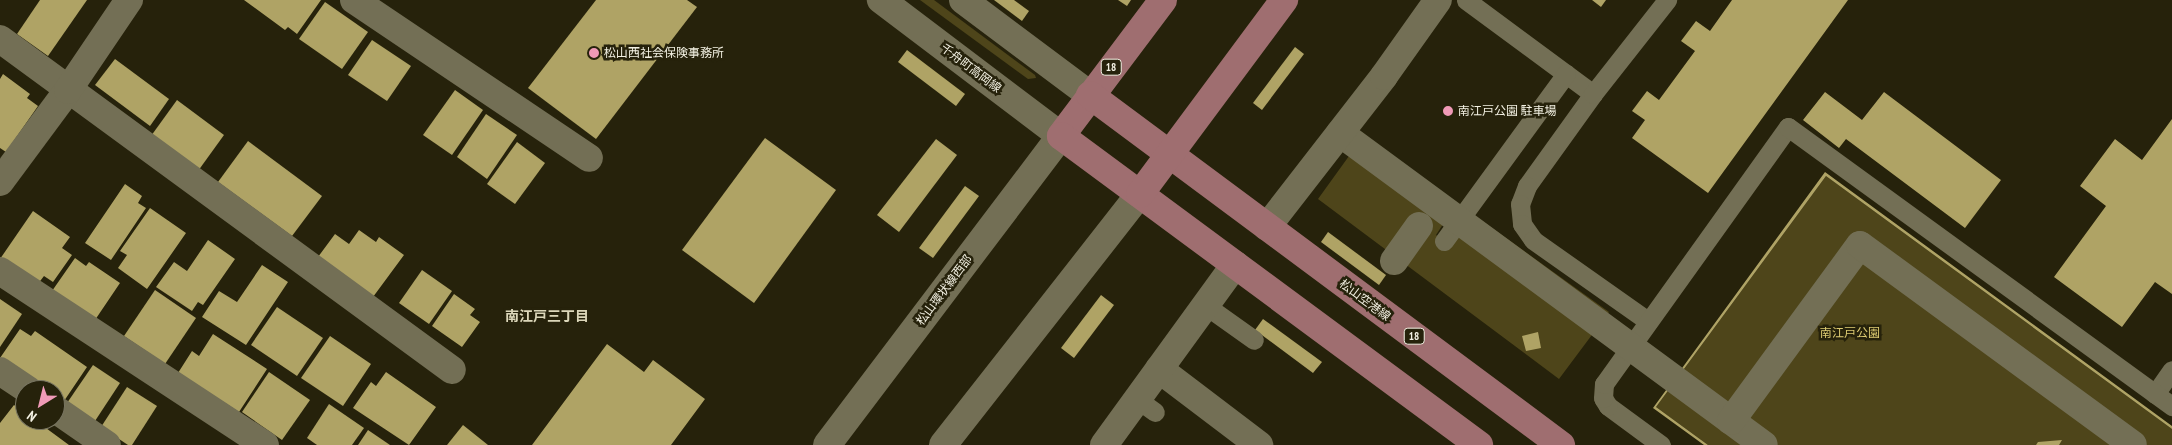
<!DOCTYPE html>
<html>
<head>
<meta charset="utf-8">
<style>
	body { margin:0 }
	#map { position:relative; width:2172px; height:445px; overflow:hidden; background:#26220b; font-family:"PT Sans Narrow","Noto Sans JP",sans-serif }
	div>[style] { position:absolute }
	[style*='--x'] { left:calc(var(--x)*1px); top:calc(var(--y)*1px); width:calc(var(--w)*1px); rotate:calc(var(--a)*1deg) }
	.green>* { inset:0; background:#4e451a }
	.building>* { inset:0; background:#afa365 }
	.lane>* { height:19px; margin:-9.5px; padding:0 9.5px; transform-origin:9.5px; border-radius:9.5px; background:#736f55 }
	.street>* { height:28px; margin:-14px; padding:0 14px; transform-origin:14px; border-radius:14px; background:#736f55 }
	.secondary>* { height:28px; margin:-14px; padding:0 14px; transform-origin:14px; border-radius:14px; background:#736f55 }
	.primary>* { height:28px; margin:-14px; padding:0 14px; transform-origin:14px; border-radius:14px; background:#9f6e70 }
	.dots>* { width:14px; height:14px; translate:-50% -50%; box-sizing:border-box; border:2px solid #26220b; border-radius:50% }
	span { translate:-50% -50%; white-space:nowrap; text-align:center; line-height:1.15; -webkit-text-stroke:5px #26220b; paint-order:stroke }
	.shield-label span { padding:1px 4px; background:#26220b; border:1px solid; border-radius:4px; -webkit-text-stroke-width:0 }
	.shield-label { font-size:11px; color:#f3f1e3; font-weight:700 }
	.poi-label { font-size:12px; color:#f3f1e3 }
	.left { translate:0 -50%; text-align:left }
	.street-label { font-size:12px; color:#f3f1e3 }
	.park-label { font-size:12px; color:#decc72 }
	.neighbourhood-label { font-size:14px; color:#dbd6b9; font-weight:700 }
	.north { position:absolute; left:15px; top:380px; width:50px; height:50px; box-sizing:border-box; background:#26220b; border:1px solid #787561; border-radius:50%; rotate:216deg; font-size:14px; font-weight:700; line-height:20px; text-align:center; color:#f3f1e3 }
	.north::after { content:''; display:block; margin:auto; width:18px; height:22px; background:#f09ab7; clip-path:polygon(50% 0,100% 100%,50% 72%,0 100%) }
</style>
</head>
<body>
<div id="map">
	<div class="green">
		<i style="clip-path:polygon(920px 0,934px 0,1035px 75px,1036px 78px,1028px 79px)"></i>
		<i style="clip-path:polygon(1349px 156px,1447px 218px,1436px 235px,1444px 241px,1474px 215px,1609px 312px,1559px 379px,1318px 199px)"></i>
		<i style="clip-path:polygon(1826px 176px,2172px 429px,2172px 445px,1708px 445px,1656px 407px)"></i>
	</div>
	<div class="building">
		<i style="clip-path:polygon(40px 0,87px 0,48px 56px,17px 34px)"></i>
		<i style="clip-path:polygon(244px 0,321px 0,297px 34px,288px 27px,285px 30px)"></i>
		<i style="clip-path:polygon(596px 0,687px 0,697px 7px,596px 139px,528px 88px)"></i>
		<i style="clip-path:polygon(994px 0,1014px 0,1029px 11px,1022px 21px)"></i>
		<i style="clip-path:polygon(1118px 0,1131px 0,1127px 6px)"></i>
		<i style="clip-path:polygon(1592px 0,1606px 0,1601px 7px)"></i>
		<i style="clip-path:polygon(1732px 0,1848px 0,1708px 193px,1632px 138px,1645px 120px,1632px 111px,1647px 91px,1659px 100px,1695px 51px,1681px 41px,1696px 21px,1710px 31px)"></i>
		<i style="clip-path:polygon(325px 2px,368px 32px,342px 69px,299px 39px)"></i>
		<i style="clip-path:polygon(372px 40px,411px 66px,387px 101px,348px 75px)"></i>
		<i style="clip-path:polygon(1295px 47px,1304px 54px,1262px 110px,1253px 103px)"></i>
		<i style="clip-path:polygon(907px 50px,965px 94px,956px 106px,898px 62px)"></i>
		<i style="clip-path:polygon(115px 59px,169px 99px,150px 126px,95px 85px)"></i>
		<i style="clip-path:polygon(3px 74px,30px 94px,27px 98px,38px 106px,6px 152px,0 148px,0 79px)"></i>
		<i style="clip-path:polygon(455px 90px,483px 110px,452px 155px,423px 135px)"></i>
		<i style="clip-path:polygon(1825px 92px,1862px 120px,1884px 92px,2001px 180px,1965px 228px,1846px 139px,1839px 148px,1803px 120px)"></i>
		<i style="clip-path:polygon(177px 100px,224px 135px,198px 171px,151px 136px)"></i>
		<i style="clip-path:polygon(486px 114px,517px 135px,487px 179px,457px 157px)"></i>
		<i style="clip-path:polygon(2172px 119px,2172px 294px,2155px 282px,2122px 327px,2054px 277px,2106px 206px,2080px 186px,2115px 139px,2142px 160px)"></i>
		<i style="clip-path:polygon(765px 138px,836px 190px,754px 303px,682px 250px)"></i>
		<i style="clip-path:polygon(936px 139px,957px 155px,899px 232px,877px 215px)"></i>
		<i style="clip-path:polygon(248px 141px,322px 196px,292px 236px,218px 182px)"></i>
		<i style="clip-path:polygon(517px 142px,545px 163px,515px 204px,487px 184px)"></i>
		<i style="clip-path:polygon(1825px 172px,2172px 426px,2172px 429px,1826px 176px,1656px 407px,1708px 445px,1704px 445px,1653px 408px)"></i>
		<i style="clip-path:polygon(125px 184px,142px 196px,138px 203px,146px 208px,111px 260px,85px 243px)"></i>
		<i style="clip-path:polygon(965px 186px,979px 196px,933px 258px,919px 248px)"></i>
		<i style="clip-path:polygon(150px 208px,186px 233px,147px 289px,118px 268px,127px 255px,120px 251px)"></i>
		<i style="clip-path:polygon(33px 211px,70px 237px,62px 248px,72px 255px,53px 282px,44px 276px,34px 289px,0 259px)"></i>
		<i style="clip-path:polygon(359px 230px,376px 242px,379px 237px,404px 255px,373px 297px,318px 257px,335px 234px,349px 244px)"></i>
		<i style="clip-path:polygon(1328px 232px,1386px 275px,1379px 285px,1321px 242px)"></i>
		<i style="clip-path:polygon(208px 240px,235px 259px,203px 305px,198px 302px,192px 311px,156px 287px,174px 262px,187px 271px)"></i>
		<i style="clip-path:polygon(75px 258px,86px 266px,89px 262px,120px 283px,95px 320px,52px 291px)"></i>
		<i style="clip-path:polygon(262px 265px,288px 282px,246px 345px,202px 317px,219px 291px,237px 302px)"></i>
		<i style="clip-path:polygon(422px 270px,452px 291px,429px 324px,399px 303px)"></i>
		<i style="clip-path:polygon(155px 290px,196px 318px,165px 364px,124px 336px)"></i>
		<i style="clip-path:polygon(454px 294px,475px 309px,470px 315px,480px 322px,462px 347px,432px 326px)"></i>
		<i style="clip-path:polygon(1101px 295px,1114px 305px,1074px 358px,1061px 348px)"></i>
		<i style="clip-path:polygon(0 299px,22px 314px,0 347px)"></i>
		<i style="clip-path:polygon(277px 307px,323px 338px,297px 376px,251px 345px)"></i>
		<i style="clip-path:polygon(1263px 319px,1322px 362px,1313px 373px,1255px 330px)"></i>
		<i style="clip-path:polygon(20px 329px,31px 336px,35px 331px,87px 367px,62px 404px,55px 400px,55px 390px,41px 390px,0 358px)"></i>
		<i style="clip-path:polygon(1538px 332px,1541px 348px,1526px 351px,1522px 336px)"></i>
		<i style="clip-path:polygon(213px 334px,267px 369px,239px 412px,178px 373px,192px 351px,199px 356px)"></i>
		<i style="clip-path:polygon(330px 336px,371px 364px,343px 406px,301px 378px)"></i>
		<i style="clip-path:polygon(607px 344px,644px 372px,653px 360px,705px 399px,671px 445px,532px 445px)"></i>
		<i style="clip-path:polygon(93px 365px,120px 383px,95px 421px,67px 403px)"></i>
		<i style="clip-path:polygon(269px 372px,310px 400px,282px 440px,242px 412px)"></i>
		<i style="clip-path:polygon(386px 372px,436px 407px,409px 445px,353px 408px,371px 382px,376px 386px)"></i>
		<i style="clip-path:polygon(127px 387px,157px 406px,132px 445px,128px 445px,101px 427px)"></i>
		<i style="clip-path:polygon(329px 404px,364px 428px,352px 445px,317px 445px,307px 438px)"></i>
		<i style="clip-path:polygon(14px 405px,25px 413px,25px 420px,35px 420px,69px 445px,0 445px,0 423px)"></i>
		<i style="clip-path:polygon(463px 425px,488px 445px,447px 445px)"></i>
		<i style="clip-path:polygon(368px 430px,390px 445px,358px 445px)"></i>
		<i style="clip-path:polygon(2062px 440px,2059px 445px,2036px 445px,2038px 442px)"></i>
	</div>
	<div class="lane">
		<i style="--x:1466;--y:0;--w:158;--a:36.5"></i>
		<i style="--x:1593;--y:94;--w:113;--a:125.7"></i>
		<i style="--x:1527;--y:186;--w:19;--a:111"></i>
		<i style="--x:1520;--y:204;--w:20;--a:84"></i>
		<i style="--x:1522;--y:224;--w:19;--a:55"></i>
		<i style="--x:1533;--y:240;--w:141;--a:35.2"></i>
		<i style="--x:1593;--y:94;--w:120;--a:-51.8"></i>
		<i style="--x:1444;--y:241;--w:207;--a:-53.9"></i>
		<i style="--x:1205;--y:305;--w:60;--a:35.5"></i>
		<i style="--x:2155;--y:394;--w:29;--a:-55"></i>
		<i style="--x:1137;--y:399;--w:22;--a:36"></i>
		<i style="--x:1661;--y:445;--w:66;--a:-143.7"></i>
		<i style="--x:1608;--y:406;--w:9;--a:-122"></i>
		<i style="--x:1603;--y:398;--w:14;--a:-86"></i>
		<i style="--x:1604;--y:384;--w:316;--a:-54.4"></i>
		<i style="--x:1788;--y:127;--w:475;--a:36"></i>
	</div>
	<div class="street">
		<i style="--x:354;--y:0;--w:283;--a:33.9"></i>
		<i style="--x:0;--y:39;--w:560;--a:36.22"></i>
		<i style="--x:1340;--y:133;--w:526;--a:36.35"></i>
		<i style="--x:0;--y:182;--w:114;--a:-53.5"></i>
		<i style="--x:68;--y:90;--w:109;--a:-55.9"></i>
		<i style="--x:1267;--y:227;--w:191;--a:-52.2"></i>
		<i style="--x:1384;--y:76;--w:93;--a:-54.6"></i>
		<i style="--x:1394;--y:261;--w:43;--a:-54.5"></i>
		<i style="--x:0;--y:271;--w:317;--a:33.3"></i>
		<i style="--x:1159;--y:369;--w:126;--a:37.2"></i>
		<i style="--x:0;--y:371;--w:34;--a:34"></i>
		<i style="--x:55;--y:409;--w:63;--a:34.7"></i>
		<i style="--x:1731;--y:421;--w:218;--a:-53.8"></i>
		<i style="--x:1860;--y:245;--w:338;--a:36.2"></i>
		<i style="--x:1104;--y:445;--w:223;--a:-54"></i>
	</div>
	<div class="secondary">
		<i style="--x:963;--y:0;--w:159;--a:36.8"></i>
		<i style="--x:827;--y:445;--w:388;--a:-52.9"></i>
		<i style="--x:1061;--y:136;--w:226;--a:-142.9"></i>
		<i style="--x:943;--y:445;--w:319;--a:-51.9"></i>
	</div>
	<div class="primary">
		<i style="--x:1163;--y:0;--w:170;--a:126.9"></i>
		<i style="--x:1061;--y:136;--w:520;--a:36.47"></i>
		<i style="--x:1090;--y:95;--w:587;--a:36.62"></i>
		<i style="--x:1140;--y:194;--w:242;--a:-53.4"></i>
	</div>
	<div class="dots">
		<i style="left:594px;top:53px;background:#f09ab7"></i>
		<i style="left:1448px;top:111px;background:#f09ab7"></i>
	</div>
	<div class="shield-label">
		<span style="left:1111px;top:67px">18</span>
		<span style="left:1414px;top:336px">18</span>
	</div>
	<div class="poi-label">
		<span class="left" style="left:604px;top:53px">松山西社会保険事務所</span>
		<span class="left" style="left:1458px;top:111px">南江戸公園 駐車場</span>
	</div>
	<div class="street-label">
		<span style="left:971px;top:68px;rotate:37deg">千舟町高岡線</span>
		<span style="left:944px;top:290px;rotate:-53deg">松山環状線西部</span>
		<span style="left:1365px;top:300px;rotate:37deg">松山空港線</span>
	</div>
	<div class="park-label">
		<span style="left:1850px;top:333px">南江戸公園</span>
	</div>
	<div class="neighbourhood-label">
		<span style="left:547px;top:316px">南江戸三丁目</span>
	</div>
	<div class="north">N</div>
</div>
</body>
</html>
